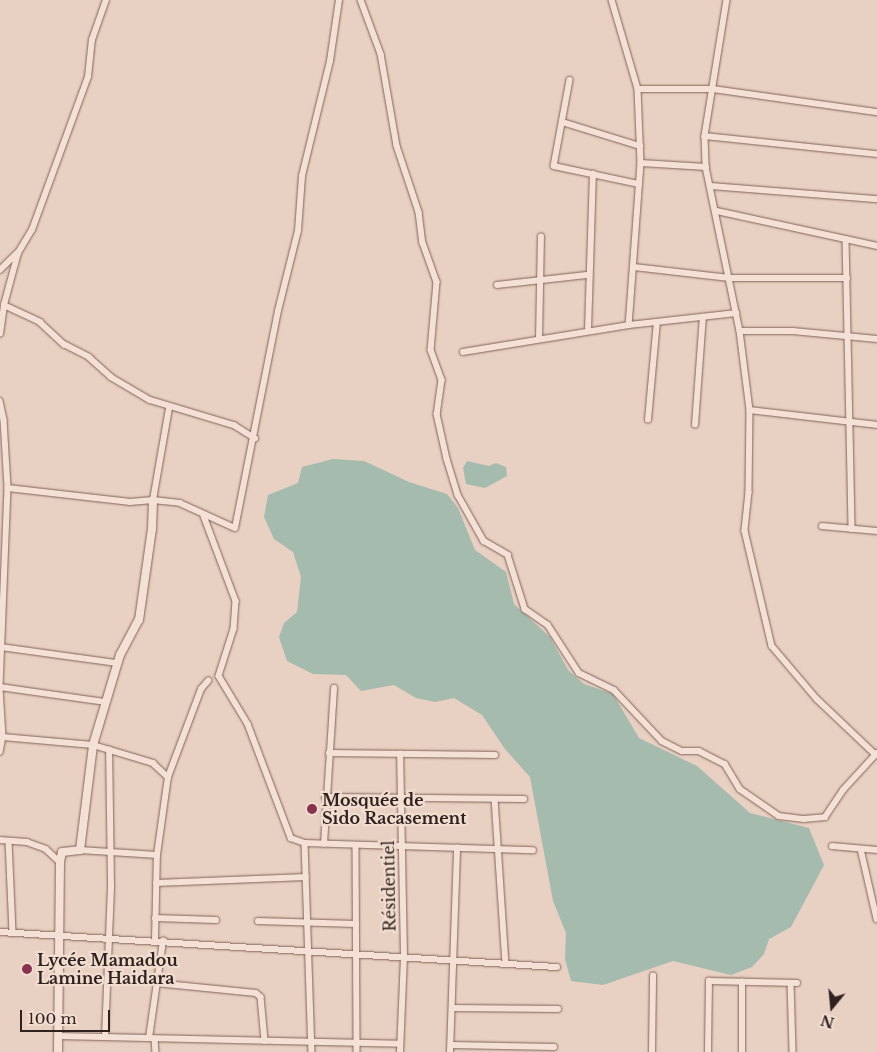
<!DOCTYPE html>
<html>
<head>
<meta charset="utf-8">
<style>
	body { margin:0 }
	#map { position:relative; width:877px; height:1052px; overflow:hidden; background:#e8d0c2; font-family:"Libre Baskerville",serif }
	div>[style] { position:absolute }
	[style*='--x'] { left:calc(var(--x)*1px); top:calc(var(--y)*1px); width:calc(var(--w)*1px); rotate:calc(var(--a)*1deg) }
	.water>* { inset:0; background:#a4bbad }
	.roads { filter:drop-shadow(0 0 1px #80635b) drop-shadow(0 0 1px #80635b) }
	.street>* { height:5.5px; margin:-2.75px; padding:0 2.75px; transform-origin:2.75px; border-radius:2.75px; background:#f4e0d4 }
	.secondary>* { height:8px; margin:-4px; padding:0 4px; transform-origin:4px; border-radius:4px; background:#f4e0d4 }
	.dots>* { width:14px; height:14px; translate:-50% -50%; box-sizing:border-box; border:2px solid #f1ddd0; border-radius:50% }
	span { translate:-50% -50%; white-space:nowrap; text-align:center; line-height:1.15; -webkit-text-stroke:4.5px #f1ddd0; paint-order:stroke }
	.poi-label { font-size:16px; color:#31211e; font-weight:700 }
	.left { translate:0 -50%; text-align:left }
	.street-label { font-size:16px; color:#31211e }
	.north { position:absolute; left:807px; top:982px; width:50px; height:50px; -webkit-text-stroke:4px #f1ddd0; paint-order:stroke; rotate:197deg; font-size:14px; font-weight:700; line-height:20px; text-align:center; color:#31211e }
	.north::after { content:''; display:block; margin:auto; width:18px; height:22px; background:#31211e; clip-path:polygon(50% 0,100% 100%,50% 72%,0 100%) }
	.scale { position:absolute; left:20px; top:1010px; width:90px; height:22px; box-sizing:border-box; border:2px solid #31211e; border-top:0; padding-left:6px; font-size:15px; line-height:18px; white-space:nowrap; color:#31211e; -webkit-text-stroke:4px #f1ddd0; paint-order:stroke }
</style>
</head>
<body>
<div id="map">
	<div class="water">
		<i style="clip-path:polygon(333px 459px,364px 461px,409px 482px,447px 494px,458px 508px,475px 550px,506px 572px,514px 604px,550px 637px,568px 670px,584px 684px,613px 694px,639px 738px,697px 766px,750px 813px,809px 828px,824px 865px,791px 927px,769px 939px,764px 954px,752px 967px,731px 975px,673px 961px,603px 985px,571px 981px,565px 959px,566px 933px,553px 901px,530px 777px,505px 749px,482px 715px,454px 698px,435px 702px,416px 698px,394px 685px,361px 691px,346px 675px,313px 674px,287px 661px,279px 637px,284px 623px,297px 612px,301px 577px,293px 552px,274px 539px,264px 517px,268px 495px,298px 483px,302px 467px)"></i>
		<i style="clip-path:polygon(467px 461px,489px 466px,496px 463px,506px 467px,507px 476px,485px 488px,466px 484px,463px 468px)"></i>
	</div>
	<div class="roads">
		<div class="street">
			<i style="--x:361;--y:0;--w:58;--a:69.7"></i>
			<i style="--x:381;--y:54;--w:93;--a:80.1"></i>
			<i style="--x:397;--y:146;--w:70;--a:71.6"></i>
			<i style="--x:419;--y:212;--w:31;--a:83"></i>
			<i style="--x:423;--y:243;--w:41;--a:70.3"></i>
			<i style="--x:437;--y:282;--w:68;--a:95"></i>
			<i style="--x:431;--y:350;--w:32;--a:70"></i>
			<i style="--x:442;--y:380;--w:34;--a:98"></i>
			<i style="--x:437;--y:414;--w:46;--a:77.5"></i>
			<i style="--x:447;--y:459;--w:38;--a:73"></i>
			<i style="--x:458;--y:495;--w:53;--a:60.5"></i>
			<i style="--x:484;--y:541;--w:28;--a:30"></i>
			<i style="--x:508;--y:555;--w:57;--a:72.5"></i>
			<i style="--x:525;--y:609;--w:28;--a:35"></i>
			<i style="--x:548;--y:625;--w:57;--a:57.1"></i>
			<i style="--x:579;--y:673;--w:39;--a:26"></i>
			<i style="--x:614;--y:690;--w:70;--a:46.7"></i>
			<i style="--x:662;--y:741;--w:22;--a:27"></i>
			<i style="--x:682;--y:751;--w:17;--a:0"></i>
			<i style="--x:699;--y:751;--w:29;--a:27"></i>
			<i style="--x:725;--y:764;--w:29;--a:59"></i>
			<i style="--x:740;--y:789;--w:47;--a:34.7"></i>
			<i style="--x:779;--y:816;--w:25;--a:7"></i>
			<i style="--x:804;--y:819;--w:21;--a:-5"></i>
			<i style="--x:825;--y:817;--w:32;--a:-56"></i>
			<i style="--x:843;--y:790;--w:50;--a:-47.4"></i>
			<i style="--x:612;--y:0;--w:93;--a:73.7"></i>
			<i style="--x:638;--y:89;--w:74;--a:87.7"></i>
			<i style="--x:641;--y:163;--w:162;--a:94.2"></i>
			<i style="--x:727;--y:0;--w:138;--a:99.2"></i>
			<i style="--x:705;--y:136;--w:31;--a:88"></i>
			<i style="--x:706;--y:167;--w:167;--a:78.3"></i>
			<i style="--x:740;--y:331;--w:80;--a:82.8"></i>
			<i style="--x:750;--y:410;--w:82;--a:90.7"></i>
			<i style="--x:749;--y:492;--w:39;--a:96"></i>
			<i style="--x:745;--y:531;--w:118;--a:76.8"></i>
			<i style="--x:772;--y:646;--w:70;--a:49.7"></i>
			<i style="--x:817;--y:699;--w:81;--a:43.5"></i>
			<i style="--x:570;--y:80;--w:87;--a:100.5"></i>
			<i style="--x:554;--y:166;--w:87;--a:12"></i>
			<i style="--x:638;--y:89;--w:75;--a:0"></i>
			<i style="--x:713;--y:89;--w:166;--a:8"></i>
			<i style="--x:562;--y:122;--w:82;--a:17.1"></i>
			<i style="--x:705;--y:136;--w:173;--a:6"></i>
			<i style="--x:641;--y:163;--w:65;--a:3.5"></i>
			<i style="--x:711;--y:186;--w:167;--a:4.5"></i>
			<i style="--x:717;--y:211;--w:164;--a:12.3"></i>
			<i style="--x:846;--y:239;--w:290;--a:88.8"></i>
			<i style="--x:634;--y:267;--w:96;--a:6.6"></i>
			<i style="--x:729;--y:278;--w:118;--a:0"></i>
			<i style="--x:0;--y:270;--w:23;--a:-45"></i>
			<i style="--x:497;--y:285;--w:92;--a:-6.3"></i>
			<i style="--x:4;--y:305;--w:40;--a:25"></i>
			<i style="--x:40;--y:322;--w:33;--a:43"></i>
			<i style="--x:64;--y:344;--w:28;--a:27"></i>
			<i style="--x:89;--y:357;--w:30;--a:42"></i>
			<i style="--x:111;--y:377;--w:45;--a:30.5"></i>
			<i style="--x:150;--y:400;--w:88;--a:16.6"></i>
			<i style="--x:234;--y:425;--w:25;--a:32"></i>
			<i style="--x:588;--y:331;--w:157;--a:-88.2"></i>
			<i style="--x:740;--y:331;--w:53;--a:0"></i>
			<i style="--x:793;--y:331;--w:84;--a:5.4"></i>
			<i style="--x:0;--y:334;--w:29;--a:-82"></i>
			<i style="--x:4;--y:305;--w:54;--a:-74.9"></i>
			<i style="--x:18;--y:253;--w:27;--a:-59"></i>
			<i style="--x:32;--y:230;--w:163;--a:-69.9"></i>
			<i style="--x:88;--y:77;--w:37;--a:-84"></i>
			<i style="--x:92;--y:40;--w:42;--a:-70.7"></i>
			<i style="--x:539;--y:339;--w:102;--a:-88.9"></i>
			<i style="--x:463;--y:352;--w:168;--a:-9.2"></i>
			<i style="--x:629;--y:325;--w:108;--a:-6.4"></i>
			<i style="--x:0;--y:401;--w:19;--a:78"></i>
			<i style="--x:4;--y:420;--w:68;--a:86.6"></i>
			<i style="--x:8;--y:488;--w:197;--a:92.3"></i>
			<i style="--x:750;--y:410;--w:128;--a:6.7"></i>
			<i style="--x:648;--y:420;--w:98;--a:-84.8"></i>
			<i style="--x:695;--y:425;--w:108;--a:-85.8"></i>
			<i style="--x:8;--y:488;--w:123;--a:6.5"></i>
			<i style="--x:130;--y:502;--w:23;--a:-5"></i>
			<i style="--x:153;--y:500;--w:27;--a:6"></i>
			<i style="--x:180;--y:503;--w:60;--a:24.4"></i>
			<i style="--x:235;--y:528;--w:221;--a:-78.8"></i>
			<i style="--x:278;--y:311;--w:82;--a:-76"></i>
			<i style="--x:298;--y:231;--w:55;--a:-85.8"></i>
			<i style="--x:302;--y:176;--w:118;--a:-76.3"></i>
			<i style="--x:330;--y:61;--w:62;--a:-81.6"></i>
			<i style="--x:153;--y:500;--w:93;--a:-80.1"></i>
			<i style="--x:204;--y:516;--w:91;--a:69.4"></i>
			<i style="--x:236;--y:601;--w:28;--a:94"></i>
			<i style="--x:234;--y:629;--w:49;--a:107.7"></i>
			<i style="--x:219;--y:676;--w:56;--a:58.9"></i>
			<i style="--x:248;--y:724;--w:122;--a:69.3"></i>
			<i style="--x:291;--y:838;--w:15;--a:20"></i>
			<i style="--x:305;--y:843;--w:209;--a:88.1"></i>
			<i style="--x:822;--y:526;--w:55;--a:5.2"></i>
			<i style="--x:1;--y:647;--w:117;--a:7.9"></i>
			<i style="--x:0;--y:687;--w:107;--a:8.1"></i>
			<i style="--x:0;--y:688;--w:49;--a:86.5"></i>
			<i style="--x:3;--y:737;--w:15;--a:101"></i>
			<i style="--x:3;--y:737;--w:90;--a:5.1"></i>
			<i style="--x:93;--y:745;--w:63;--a:16.7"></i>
			<i style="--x:153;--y:763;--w:21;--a:43"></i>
			<i style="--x:329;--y:753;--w:166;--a:0.7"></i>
			<i style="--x:325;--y:797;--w:199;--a:0.6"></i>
			<i style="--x:495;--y:799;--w:165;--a:86.2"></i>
			<i style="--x:0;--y:840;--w:27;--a:4"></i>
			<i style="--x:27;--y:842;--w:20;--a:20"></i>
			<i style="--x:46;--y:849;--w:19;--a:43"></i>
			<i style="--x:9;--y:841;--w:91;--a:87.5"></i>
			<i style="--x:305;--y:843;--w:228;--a:1.8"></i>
			<i style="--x:324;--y:844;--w:156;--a:-86.3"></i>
			<i style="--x:356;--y:845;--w:207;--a:89.7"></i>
			<i style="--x:832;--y:846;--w:45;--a:5.1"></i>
			<i style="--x:861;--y:849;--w:72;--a:77.1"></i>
			<i style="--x:80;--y:850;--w:77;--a:3.7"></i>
			<i style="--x:156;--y:883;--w:150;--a:-2.3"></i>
			<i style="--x:155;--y:918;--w:61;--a:1.9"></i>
			<i style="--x:258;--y:921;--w:98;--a:1.8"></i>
			<i style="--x:0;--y:932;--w:558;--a:3.6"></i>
			<i style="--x:155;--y:940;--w:85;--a:-88.7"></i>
			<i style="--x:157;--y:855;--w:79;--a:-82"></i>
			<i style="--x:168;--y:777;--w:94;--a:-69.4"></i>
			<i style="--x:201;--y:689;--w:11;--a:-49"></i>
			<i style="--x:156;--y:983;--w:100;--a:5.7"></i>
			<i style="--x:256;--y:993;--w:6;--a:39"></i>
			<i style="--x:261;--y:997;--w:44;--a:84.8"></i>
			<i style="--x:791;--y:983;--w:69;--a:88.3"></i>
			<i style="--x:453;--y:1008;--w:105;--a:0.5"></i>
			<i style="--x:58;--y:1036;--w:342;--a:1.3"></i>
			<i style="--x:105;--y:1037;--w:151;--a:-87.7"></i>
			<i style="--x:111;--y:886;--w:136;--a:-90.8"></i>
			<i style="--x:149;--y:1038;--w:98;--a:-81.8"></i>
			<i style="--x:155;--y:1039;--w:13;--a:86"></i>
			<i style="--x:451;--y:1045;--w:103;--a:1.1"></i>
			<i style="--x:400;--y:1052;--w:95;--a:-87.6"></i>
			<i style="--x:404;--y:957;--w:203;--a:-91.1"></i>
			<i style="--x:450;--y:1052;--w:204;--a:-88"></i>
			<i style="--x:652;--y:1052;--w:76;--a:-89.2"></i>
			<i style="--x:708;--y:1052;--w:71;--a:-89.2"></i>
			<i style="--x:709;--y:981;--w:88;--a:1.3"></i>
			<i style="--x:742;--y:1052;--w:70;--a:-90"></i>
		</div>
		<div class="secondary">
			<i style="--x:58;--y:1052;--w:190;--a:-89.4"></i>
			<i style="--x:60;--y:862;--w:10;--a:-79"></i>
			<i style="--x:62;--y:852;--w:18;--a:-6"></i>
			<i style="--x:80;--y:850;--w:106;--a:-82.9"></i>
			<i style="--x:93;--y:745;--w:94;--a:-73.3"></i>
			<i style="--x:120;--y:655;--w:40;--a:-62"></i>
			<i style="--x:139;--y:620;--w:92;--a:-81.9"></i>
			<i style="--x:152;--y:529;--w:29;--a:-88"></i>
		</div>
	</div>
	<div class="dots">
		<i style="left:312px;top:809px;background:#88324e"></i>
		<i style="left:27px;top:969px;background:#88324e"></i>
	</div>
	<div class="poi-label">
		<span class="left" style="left:322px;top:809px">Mosquée de<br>Sido Racasement</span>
		<span class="left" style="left:37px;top:969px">Lycée Mamadou<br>Lamine Haidara</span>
	</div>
	<div class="street-label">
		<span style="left:389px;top:886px;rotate:-91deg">Résidentiel</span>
	</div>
	<div class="north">N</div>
	<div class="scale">100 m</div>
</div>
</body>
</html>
